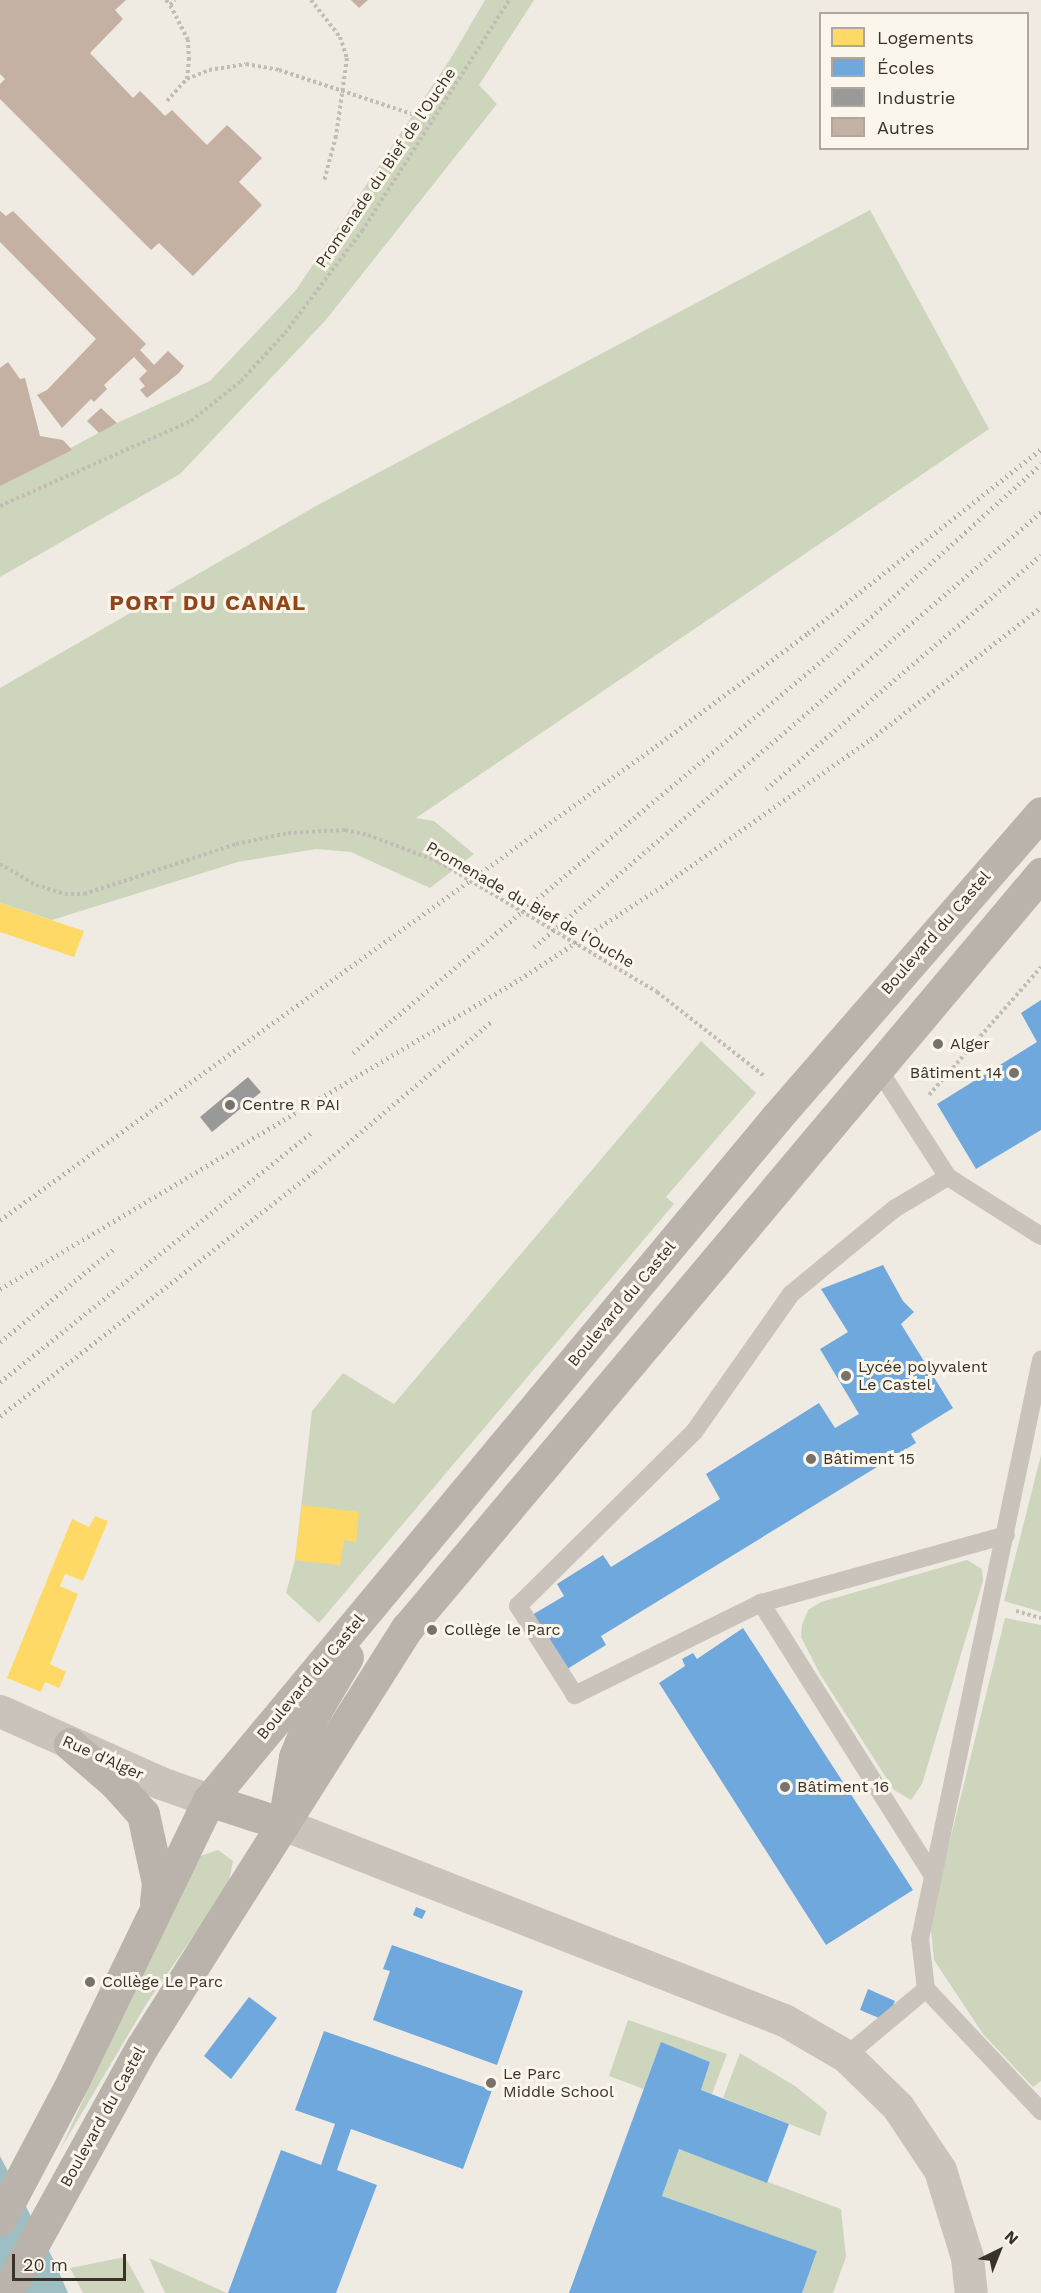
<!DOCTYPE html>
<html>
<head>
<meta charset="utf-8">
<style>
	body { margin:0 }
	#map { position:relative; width:1041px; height:2293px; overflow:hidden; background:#efebe3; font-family:"Work Sans",sans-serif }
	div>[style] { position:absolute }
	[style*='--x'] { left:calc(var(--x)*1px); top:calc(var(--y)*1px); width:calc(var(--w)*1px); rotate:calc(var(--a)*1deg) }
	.green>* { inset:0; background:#cdd6bc }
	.water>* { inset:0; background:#9dbec3 }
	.homes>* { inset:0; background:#ffd966 }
	.schools>* { inset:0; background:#6fa8dc }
	.industry>* { inset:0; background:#999 }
	.building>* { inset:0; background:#c4b1a3 }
	.path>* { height:4px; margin-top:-2px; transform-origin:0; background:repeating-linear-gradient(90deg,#c1bcb4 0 3px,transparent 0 6px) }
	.service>* { height:18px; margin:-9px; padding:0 9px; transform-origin:9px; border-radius:9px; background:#c9c3bb }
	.minor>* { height:33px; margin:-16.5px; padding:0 16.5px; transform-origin:16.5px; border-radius:16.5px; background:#c9c3bb }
	.secondary>* { height:33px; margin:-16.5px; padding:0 16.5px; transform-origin:16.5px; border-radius:16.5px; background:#b9b3ac }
	.rail>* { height:4.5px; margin-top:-2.25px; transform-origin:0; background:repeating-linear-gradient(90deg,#b0aca6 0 1.5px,transparent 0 6px) }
	.dots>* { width:16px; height:16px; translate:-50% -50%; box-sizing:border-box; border:3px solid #fbf6eb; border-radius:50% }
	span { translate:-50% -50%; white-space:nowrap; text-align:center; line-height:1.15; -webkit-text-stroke:6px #fbf6eb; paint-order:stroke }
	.street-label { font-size:16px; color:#3a3129 }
	.poi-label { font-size:16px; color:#3a3129 }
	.left { translate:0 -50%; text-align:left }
	.right { translate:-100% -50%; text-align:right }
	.district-label { font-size:22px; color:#91461a; font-weight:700; letter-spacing:1.5px }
	.legend { position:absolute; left:819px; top:12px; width:210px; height:138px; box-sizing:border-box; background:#fbf6eb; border:2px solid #aea79d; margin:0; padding:8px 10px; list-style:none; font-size:18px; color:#3a3129 }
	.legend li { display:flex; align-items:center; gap:12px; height:30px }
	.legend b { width:30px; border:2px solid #aea79d }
	.north { position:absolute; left:969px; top:2221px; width:60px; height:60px; -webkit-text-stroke:4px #fbf6eb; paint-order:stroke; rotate:43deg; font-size:16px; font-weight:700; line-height:24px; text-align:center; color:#3a3129 }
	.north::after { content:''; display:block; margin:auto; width:21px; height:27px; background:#3a3129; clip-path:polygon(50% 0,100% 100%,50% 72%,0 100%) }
	.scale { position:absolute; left:12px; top:2254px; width:114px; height:27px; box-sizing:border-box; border:3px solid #3a3129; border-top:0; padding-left:8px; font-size:18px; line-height:21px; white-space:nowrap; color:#3a3129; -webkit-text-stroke:4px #fbf6eb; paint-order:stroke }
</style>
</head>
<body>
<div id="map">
	<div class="green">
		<i style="clip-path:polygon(485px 0,534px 0,479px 85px,497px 104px,325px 321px,180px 474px,0 577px,0 486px,117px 423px,210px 381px,296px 290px,451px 58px)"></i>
		<i style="clip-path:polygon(870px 210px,989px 429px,416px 818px,434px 821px,474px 854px,430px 888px,351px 852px,316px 849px,238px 862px,52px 920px,0 903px,0 688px,316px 506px)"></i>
		<i style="clip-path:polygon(701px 1041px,756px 1093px,666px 1197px,674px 1204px,319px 1623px,286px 1593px,295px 1560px,312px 1411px,343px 1373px,394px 1404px)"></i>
		<i style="clip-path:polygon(1041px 1455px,1041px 1612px,1004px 1601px)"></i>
		<i style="clip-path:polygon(967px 1560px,982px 1569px,983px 1581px,922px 1784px,911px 1800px,894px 1790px,820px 1674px,801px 1637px,802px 1625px,808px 1610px,821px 1602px)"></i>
		<i style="clip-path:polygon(1005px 1618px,1041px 1625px,1041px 2081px,1033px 2087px,983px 2034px,934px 1960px,930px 1921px)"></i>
		<i style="clip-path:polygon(218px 1850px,233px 1861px,228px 1886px,147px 2003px,60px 2150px,178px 1896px,200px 1856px)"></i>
		<i style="clip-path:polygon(628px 2020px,727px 2054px,712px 2094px,701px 2090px,710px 2062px,662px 2043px,644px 2089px,609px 2076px)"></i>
		<i style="clip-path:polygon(740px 2053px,795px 2086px,827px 2112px,820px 2136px,723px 2098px)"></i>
		<i style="clip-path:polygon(679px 2149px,841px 2209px,846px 2257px,833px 2293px,802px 2293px,817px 2251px,662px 2196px)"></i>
		<i style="clip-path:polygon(125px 2257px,145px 2293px,83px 2293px,70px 2268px)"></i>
		<i style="clip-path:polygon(149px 2258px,227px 2293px,165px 2293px)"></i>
	</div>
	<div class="water">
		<i style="clip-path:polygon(0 2156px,54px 2261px,68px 2293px,0 2293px)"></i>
	</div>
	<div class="homes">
		<i style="clip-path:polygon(0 903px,84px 931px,74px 957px,0 932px)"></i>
		<i style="clip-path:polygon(302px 1505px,359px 1512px,356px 1542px,344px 1540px,340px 1565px,295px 1560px)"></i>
		<i style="clip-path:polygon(95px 1516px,108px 1521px,83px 1581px,65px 1574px,60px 1586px,78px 1594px,50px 1664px,66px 1672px,59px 1688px,45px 1682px,41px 1692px,7px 1678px,72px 1519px,89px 1527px)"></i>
	</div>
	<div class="schools">
		<i style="clip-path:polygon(1041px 1000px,1041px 1130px,976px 1169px,937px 1104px,1037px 1042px,1021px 1013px)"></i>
		<i style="clip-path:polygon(883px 1265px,903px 1301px,914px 1312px,901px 1324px,953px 1408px,911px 1434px,916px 1443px,601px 1636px,606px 1645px,564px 1671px,532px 1615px,564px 1596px,557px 1584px,603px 1555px,611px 1567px,720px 1499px,706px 1474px,819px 1403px,835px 1428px,859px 1414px,820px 1349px,848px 1332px,821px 1289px)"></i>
		<i style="clip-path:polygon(743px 1628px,913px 1890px,826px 1945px,659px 1683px,685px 1666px,682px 1659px,693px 1653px,697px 1659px)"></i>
		<i style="clip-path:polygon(416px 1907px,426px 1911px,422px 1919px,413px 1915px)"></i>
		<i style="clip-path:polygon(392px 1945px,523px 1991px,497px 2065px,373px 2020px,390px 1971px,383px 1969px)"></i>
		<i style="clip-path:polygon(868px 1989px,895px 2001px,886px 2021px,860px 2010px)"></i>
		<i style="clip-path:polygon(249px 1997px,277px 2018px,231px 2079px,204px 2056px)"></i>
		<i style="clip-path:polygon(324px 2031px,492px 2090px,463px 2169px,351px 2129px,337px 2170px,377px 2185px,336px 2293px,228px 2293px,281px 2150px,321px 2165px,335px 2124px,295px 2110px)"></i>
		<i style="clip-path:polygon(661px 2042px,710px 2062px,701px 2090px,789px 2124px,767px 2183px,679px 2149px,662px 2196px,817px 2251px,802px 2293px,569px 2293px)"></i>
	</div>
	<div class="industry">
		<i style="clip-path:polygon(248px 1077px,261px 1092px,212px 1132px,200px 1117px)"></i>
	</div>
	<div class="building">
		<i style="clip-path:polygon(0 0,126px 0,115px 10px,123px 19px,90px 53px,133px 98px,140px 91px,165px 116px,172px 110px,207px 145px,227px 125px,262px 158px,239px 182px,262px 205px,193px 276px,159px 243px,151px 250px,0 99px,0 84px,5px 79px,0 74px)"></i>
		<i style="clip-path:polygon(351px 0,368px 0,359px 8px)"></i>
		<i style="clip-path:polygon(0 211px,6px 216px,13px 211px,146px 344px,140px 350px,154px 365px,168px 351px,184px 366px,179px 373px,147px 398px,140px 390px,145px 386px,139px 379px,147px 371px,134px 357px,104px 385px,107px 389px,94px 402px,91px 399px,62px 428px,37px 395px,47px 390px,96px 339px,0 242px)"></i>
		<i style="clip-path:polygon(8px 362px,20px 379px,25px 378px,40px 436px,63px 440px,72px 450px,0 486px,0 368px)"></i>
		<i style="clip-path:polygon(101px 408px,117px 423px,99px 433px,87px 421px)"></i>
	</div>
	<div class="path">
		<i style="--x:166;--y:0;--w:6;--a:51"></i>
		<i style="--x:311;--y:0;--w:47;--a:51.9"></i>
		<i style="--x:340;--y:37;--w:22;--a:72"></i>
		<i style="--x:347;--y:58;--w:79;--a:98"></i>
		<i style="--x:336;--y:136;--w:47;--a:104.9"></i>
		<i style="--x:187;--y:79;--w:24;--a:-22"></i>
		<i style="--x:209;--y:70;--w:37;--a:-9"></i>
		<i style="--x:246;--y:64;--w:34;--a:10"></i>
		<i style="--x:279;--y:70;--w:162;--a:18.3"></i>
		<i style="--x:167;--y:101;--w:30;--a:-48"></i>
		<i style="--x:187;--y:79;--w:19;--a:-84"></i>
		<i style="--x:189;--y:60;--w:20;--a:-93"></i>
		<i style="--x:188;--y:40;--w:39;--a:-117"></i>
		<i style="--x:170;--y:5;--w:7;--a:-45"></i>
		<i style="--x:0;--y:506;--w:209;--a:-24"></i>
		<i style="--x:191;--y:421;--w:64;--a:-38.7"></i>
		<i style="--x:241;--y:381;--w:65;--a:-47.5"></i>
		<i style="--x:285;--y:333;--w:128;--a:-53"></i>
		<i style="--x:362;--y:231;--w:274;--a:-57.5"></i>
		<i style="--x:0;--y:864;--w:42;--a:30.3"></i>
		<i style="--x:36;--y:885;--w:30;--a:17"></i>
		<i style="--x:65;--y:894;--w:19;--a:0"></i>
		<i style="--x:84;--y:894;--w:160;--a:-18.2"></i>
		<i style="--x:236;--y:844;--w:53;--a:-11.9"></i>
		<i style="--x:288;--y:833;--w:57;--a:-3"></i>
		<i style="--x:345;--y:830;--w:24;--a:12"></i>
		<i style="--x:368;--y:835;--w:76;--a:20.8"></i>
		<i style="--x:439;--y:862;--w:254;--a:30.8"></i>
		<i style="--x:657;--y:992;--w:136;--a:38.1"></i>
		<i style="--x:929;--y:1095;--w:170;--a:-48.8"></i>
		<i style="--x:1016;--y:1611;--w:26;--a:16"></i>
	</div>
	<div class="service">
		<i style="--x:879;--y:1070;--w:127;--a:57.2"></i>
		<i style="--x:948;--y:1177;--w:110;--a:32.4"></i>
		<i style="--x:761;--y:1603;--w:208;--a:153.7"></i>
		<i style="--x:575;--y:1695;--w:106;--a:-122.6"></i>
		<i style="--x:518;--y:1606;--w:247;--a:-44.7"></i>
		<i style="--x:694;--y:1432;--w:169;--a:-54.9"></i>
		<i style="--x:791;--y:1294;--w:134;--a:-39.5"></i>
		<i style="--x:894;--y:1209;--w:63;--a:-30.7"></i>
		<i style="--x:933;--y:1876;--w:323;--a:-122.2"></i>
		<i style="--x:761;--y:1603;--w:254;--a:-15.5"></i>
		<i style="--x:926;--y:1989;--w:50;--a:-96.8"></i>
		<i style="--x:920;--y:1939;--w:592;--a:-78.2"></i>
		<i style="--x:846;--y:2056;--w:104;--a:-39.9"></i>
		<i style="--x:926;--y:1989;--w:168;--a:46.7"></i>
	</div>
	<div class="minor">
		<i style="--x:0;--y:1711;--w:176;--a:24.1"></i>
		<i style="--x:161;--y:1783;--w:51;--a:19.5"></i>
		<i style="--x:283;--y:1824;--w:538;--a:21.37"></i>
		<i style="--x:784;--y:2020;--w:72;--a:30.1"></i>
		<i style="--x:846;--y:2056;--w:73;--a:44.4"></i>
		<i style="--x:898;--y:2107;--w:76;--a:56.3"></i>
		<i style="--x:940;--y:2170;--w:91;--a:72.8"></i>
		<i style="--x:967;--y:2257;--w:36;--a:84"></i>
	</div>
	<div class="secondary">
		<i style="--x:70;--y:1744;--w:58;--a:40.8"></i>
		<i style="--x:114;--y:1782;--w:43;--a:47.8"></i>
		<i style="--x:143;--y:1814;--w:71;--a:77.7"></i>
		<i style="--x:158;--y:1883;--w:19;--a:96"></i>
		<i style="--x:209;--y:1800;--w:78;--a:18"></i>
		<i style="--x:287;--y:1805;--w:49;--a:-80.5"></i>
		<i style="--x:295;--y:1757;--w:40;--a:-68"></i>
		<i style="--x:310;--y:1720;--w:73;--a:-59.6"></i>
		<i style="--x:0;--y:2219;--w:156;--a:-62.1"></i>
		<i style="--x:73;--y:2081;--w:312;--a:-64.2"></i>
		<i style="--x:209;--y:1800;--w:887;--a:-50.26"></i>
		<i style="--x:776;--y:1118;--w:404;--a:-49"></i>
		<i style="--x:6;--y:2293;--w:281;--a:-61.1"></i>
		<i style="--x:142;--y:2047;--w:497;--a:-57.7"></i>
		<i style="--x:408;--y:1627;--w:984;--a:-49.95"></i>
	</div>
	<div class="rail">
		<i style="--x:766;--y:789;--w:361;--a:-40.4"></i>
		<i style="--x:534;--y:947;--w:668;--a:-40.63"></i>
		<i style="--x:353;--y:1053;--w:623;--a:-39.92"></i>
		<i style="--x:831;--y:653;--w:283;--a:-42"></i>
		<i style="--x:0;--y:1220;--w:809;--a:-35.85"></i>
		<i style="--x:656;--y:746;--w:189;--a:-36.6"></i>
		<i style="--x:808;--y:633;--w:297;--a:-38.3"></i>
		<i style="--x:0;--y:1289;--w:605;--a:-30.8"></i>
		<i style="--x:520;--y:979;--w:168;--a:-33.1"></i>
		<i style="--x:661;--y:887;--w:257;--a:-35.2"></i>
		<i style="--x:871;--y:739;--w:215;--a:-37.8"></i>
		<i style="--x:0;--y:1342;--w:149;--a:-39.3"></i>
		<i style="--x:0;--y:1382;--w:400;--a:-38.7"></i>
		<i style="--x:0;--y:1416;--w:399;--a:-37.9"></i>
		<i style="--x:315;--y:1171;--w:231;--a:-40.3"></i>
	</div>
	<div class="dots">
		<i style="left:938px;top:1044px;background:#79726a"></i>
		<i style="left:1014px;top:1073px;background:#79726a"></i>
		<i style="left:230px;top:1105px;background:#79726a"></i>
		<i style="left:846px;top:1376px;background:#79726a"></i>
		<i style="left:811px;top:1459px;background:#79726a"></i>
		<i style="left:432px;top:1630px;background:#79726a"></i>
		<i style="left:785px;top:1787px;background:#79726a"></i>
		<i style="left:90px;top:1982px;background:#79726a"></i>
		<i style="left:491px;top:2083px;background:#79726a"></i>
	</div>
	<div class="street-label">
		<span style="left:386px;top:168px;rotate:-56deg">Promenade du Bief de l'Ouche</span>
		<span style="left:530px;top:905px;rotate:30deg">Promenade du Bief de l'Ouche</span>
		<span style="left:936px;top:933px;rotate:-49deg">Boulevard du Castel</span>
		<span style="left:622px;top:1304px;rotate:-50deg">Boulevard du Castel</span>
		<span style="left:311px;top:1677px;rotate:-50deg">Boulevard du Castel</span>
		<span style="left:103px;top:1758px;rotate:24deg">Rue d'Alger</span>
		<span style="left:103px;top:2117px;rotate:-61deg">Boulevard du Castel</span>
	</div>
	<div class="poi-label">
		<span class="left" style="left:950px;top:1044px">Alger</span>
		<span class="right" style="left:1002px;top:1073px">Bâtiment 14</span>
		<span class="left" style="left:242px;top:1105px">Centre R PAI</span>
		<span class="left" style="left:858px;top:1376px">Lycée polyvalent<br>Le Castel</span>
		<span class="left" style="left:823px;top:1459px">Bâtiment 15</span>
		<span class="left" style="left:444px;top:1630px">Collège le Parc</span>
		<span class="left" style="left:797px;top:1787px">Bâtiment 16</span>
		<span class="left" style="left:102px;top:1982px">Collège Le Parc</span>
		<span class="left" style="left:503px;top:2083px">Le Parc<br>Middle School</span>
	</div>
	<div class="district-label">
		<span style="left:208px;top:603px">PORT DU CANAL</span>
	</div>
	<ul class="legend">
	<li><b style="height:16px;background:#ffd966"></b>Logements</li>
	<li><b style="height:16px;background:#6fa8dc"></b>Écoles</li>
	<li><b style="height:16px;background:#999"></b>Industrie</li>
	<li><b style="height:16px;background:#c4b1a3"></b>Autres</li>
	</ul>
	<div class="north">N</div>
	<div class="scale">20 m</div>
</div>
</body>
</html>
